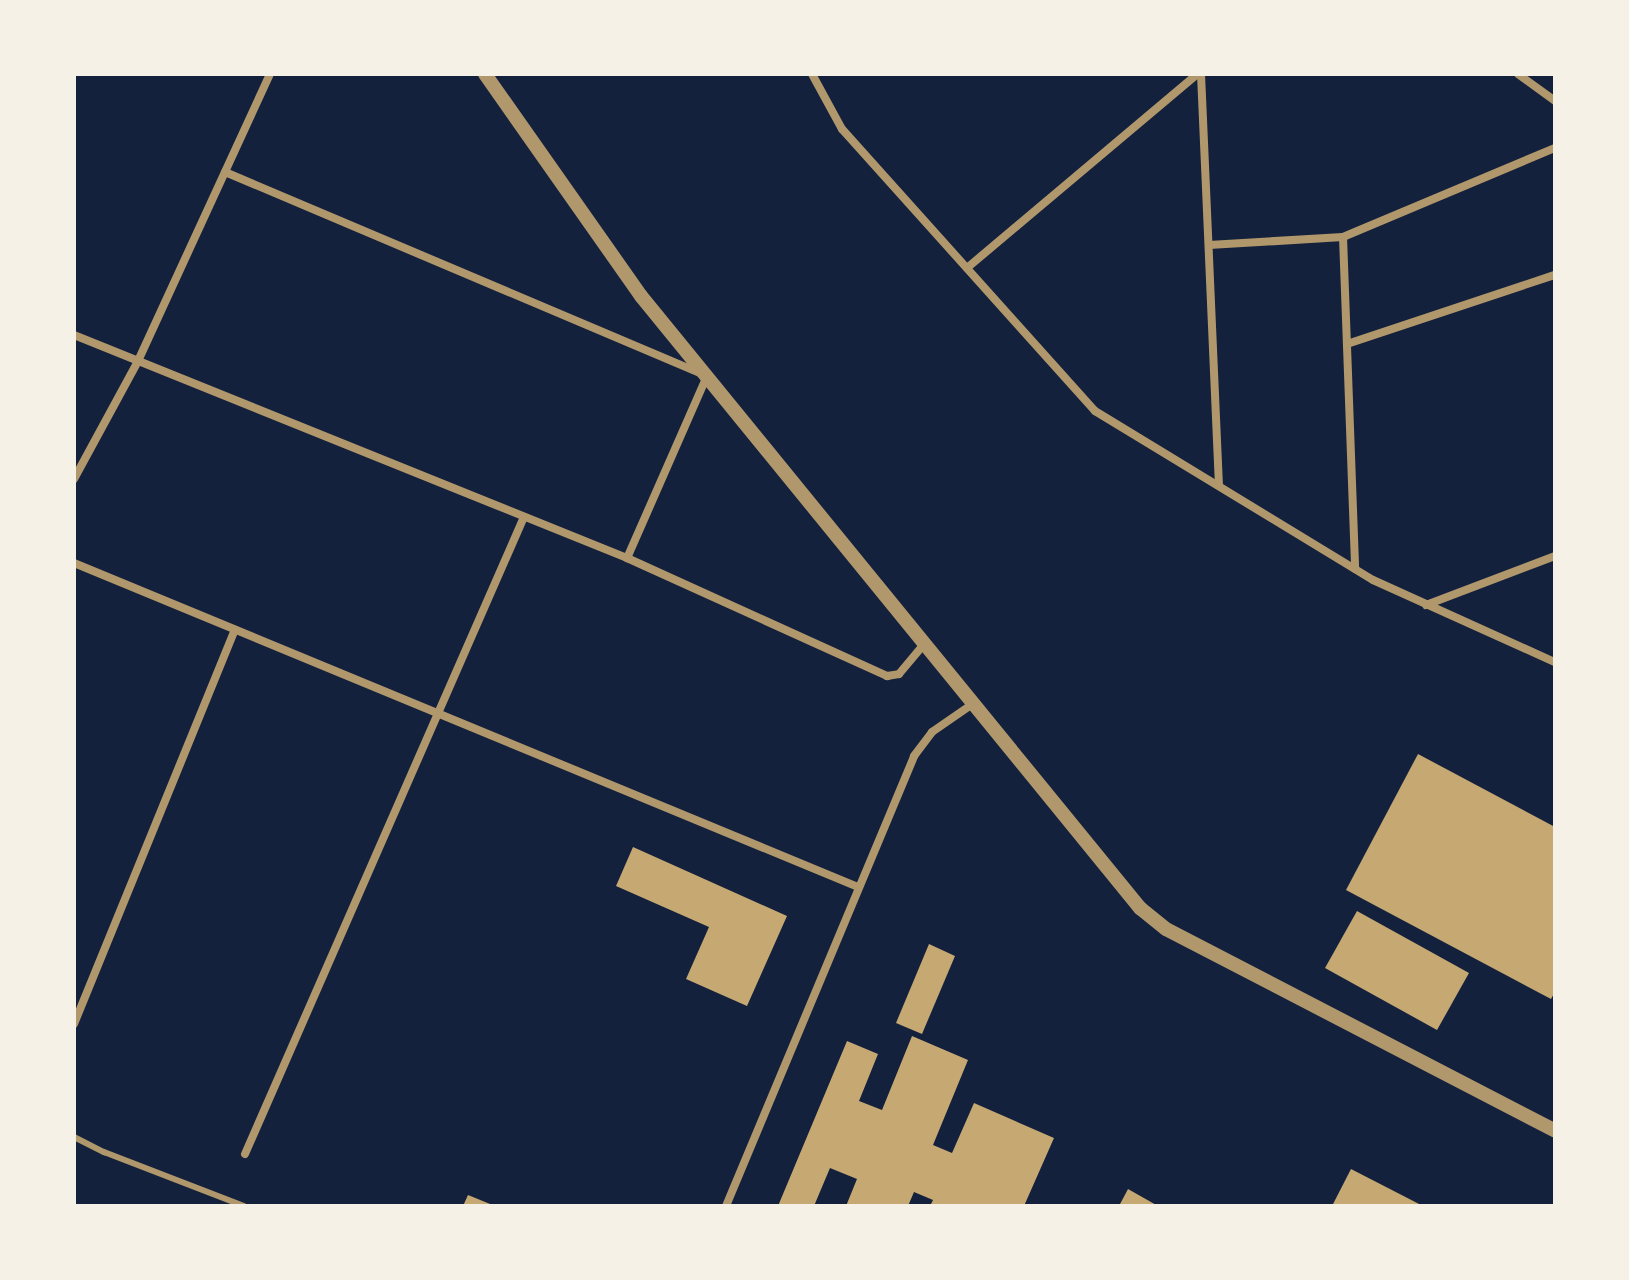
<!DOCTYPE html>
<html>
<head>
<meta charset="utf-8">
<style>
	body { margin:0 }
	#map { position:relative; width:1629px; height:1280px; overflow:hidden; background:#14213d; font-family:"PT Sans Narrow",sans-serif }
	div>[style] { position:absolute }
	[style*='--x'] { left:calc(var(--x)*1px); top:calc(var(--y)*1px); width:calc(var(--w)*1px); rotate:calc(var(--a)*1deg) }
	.building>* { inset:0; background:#c6a872 }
	.service>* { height:6px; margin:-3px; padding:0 3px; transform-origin:3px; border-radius:3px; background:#b1986c }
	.minor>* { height:8px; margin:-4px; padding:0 4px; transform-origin:4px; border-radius:4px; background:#b1986c }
	.tertiary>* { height:14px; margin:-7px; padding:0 7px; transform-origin:7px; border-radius:7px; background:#b1986c }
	span { translate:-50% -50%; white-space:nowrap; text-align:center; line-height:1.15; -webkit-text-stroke:8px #f6f1e7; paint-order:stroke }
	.frame { position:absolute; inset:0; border:76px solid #f6f1e7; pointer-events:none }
</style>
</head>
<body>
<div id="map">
	<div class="building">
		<i style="clip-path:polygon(1418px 754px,1555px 827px,1555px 992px,1551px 999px,1346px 890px)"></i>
		<i style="clip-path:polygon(633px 847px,787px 916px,747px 1006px,686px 979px,709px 927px,616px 886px)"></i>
		<i style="clip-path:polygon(1357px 911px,1469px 973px,1437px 1030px,1325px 968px)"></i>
		<i style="clip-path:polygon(929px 944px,955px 956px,922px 1034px,896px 1023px)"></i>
		<i style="clip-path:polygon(912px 1036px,968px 1060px,933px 1145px,952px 1153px,974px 1103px,1054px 1138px,1024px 1206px,930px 1206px,933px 1200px,914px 1192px,908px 1206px,846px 1206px,857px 1179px,830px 1168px,814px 1206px,778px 1206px,847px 1041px,878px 1054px,859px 1101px,882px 1110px)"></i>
		<i style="clip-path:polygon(1351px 1169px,1423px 1206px,1332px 1206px)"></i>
		<i style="clip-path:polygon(1128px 1189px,1158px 1206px,1119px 1206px)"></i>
		<i style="clip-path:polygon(468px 1195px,495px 1206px,463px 1206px)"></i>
	</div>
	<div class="service">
		<i style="--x:74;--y:1137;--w:34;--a:27"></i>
		<i style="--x:104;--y:1152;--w:150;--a:21.1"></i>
	</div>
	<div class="minor">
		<i style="--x:812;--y:74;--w:63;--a:61.4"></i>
		<i style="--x:842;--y:129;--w:379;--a:48.1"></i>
		<i style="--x:1095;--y:411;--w:325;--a:31.3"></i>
		<i style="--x:1373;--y:580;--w:200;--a:24.3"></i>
		<i style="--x:1201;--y:74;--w:412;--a:87.5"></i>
		<i style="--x:1518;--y:74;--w:46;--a:36.1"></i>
		<i style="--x:225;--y:172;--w:523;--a:22.94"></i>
		<i style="--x:707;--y:376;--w:199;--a:113.7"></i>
		<i style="--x:1343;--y:237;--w:332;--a:87.9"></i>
		<i style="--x:1209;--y:245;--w:134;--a:-3.4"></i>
		<i style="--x:1343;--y:237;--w:230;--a:-22.8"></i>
		<i style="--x:967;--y:268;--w:301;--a:-40.1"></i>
		<i style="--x:74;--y:335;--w:596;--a:21.96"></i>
		<i style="--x:627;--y:558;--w:286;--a:24.4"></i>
		<i style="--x:887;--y:676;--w:12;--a:-9"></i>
		<i style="--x:899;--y:674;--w:40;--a:-50"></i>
		<i style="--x:1347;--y:344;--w:219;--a:-18.4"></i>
		<i style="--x:74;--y:479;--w:134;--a:-61.5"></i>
		<i style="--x:138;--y:361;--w:316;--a:-65.3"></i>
		<i style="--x:74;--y:563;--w:848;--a:22.45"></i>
		<i style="--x:1426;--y:605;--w:138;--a:-20.8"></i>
		<i style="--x:74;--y:1024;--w:426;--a:-67.8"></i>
		<i style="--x:245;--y:1154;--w:695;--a:-66.35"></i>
		<i style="--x:726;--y:1206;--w:488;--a:-67.3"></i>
		<i style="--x:914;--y:756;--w:30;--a:-53"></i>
		<i style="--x:932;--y:732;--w:51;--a:-34.6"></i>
	</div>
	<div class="tertiary">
		<i style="--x:485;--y:74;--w:271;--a:54.9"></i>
		<i style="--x:641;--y:296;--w:790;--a:50.81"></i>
		<i style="--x:1140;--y:908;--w:33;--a:39"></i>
		<i style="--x:1166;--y:929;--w:438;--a:27.4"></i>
	</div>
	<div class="frame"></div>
</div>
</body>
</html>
